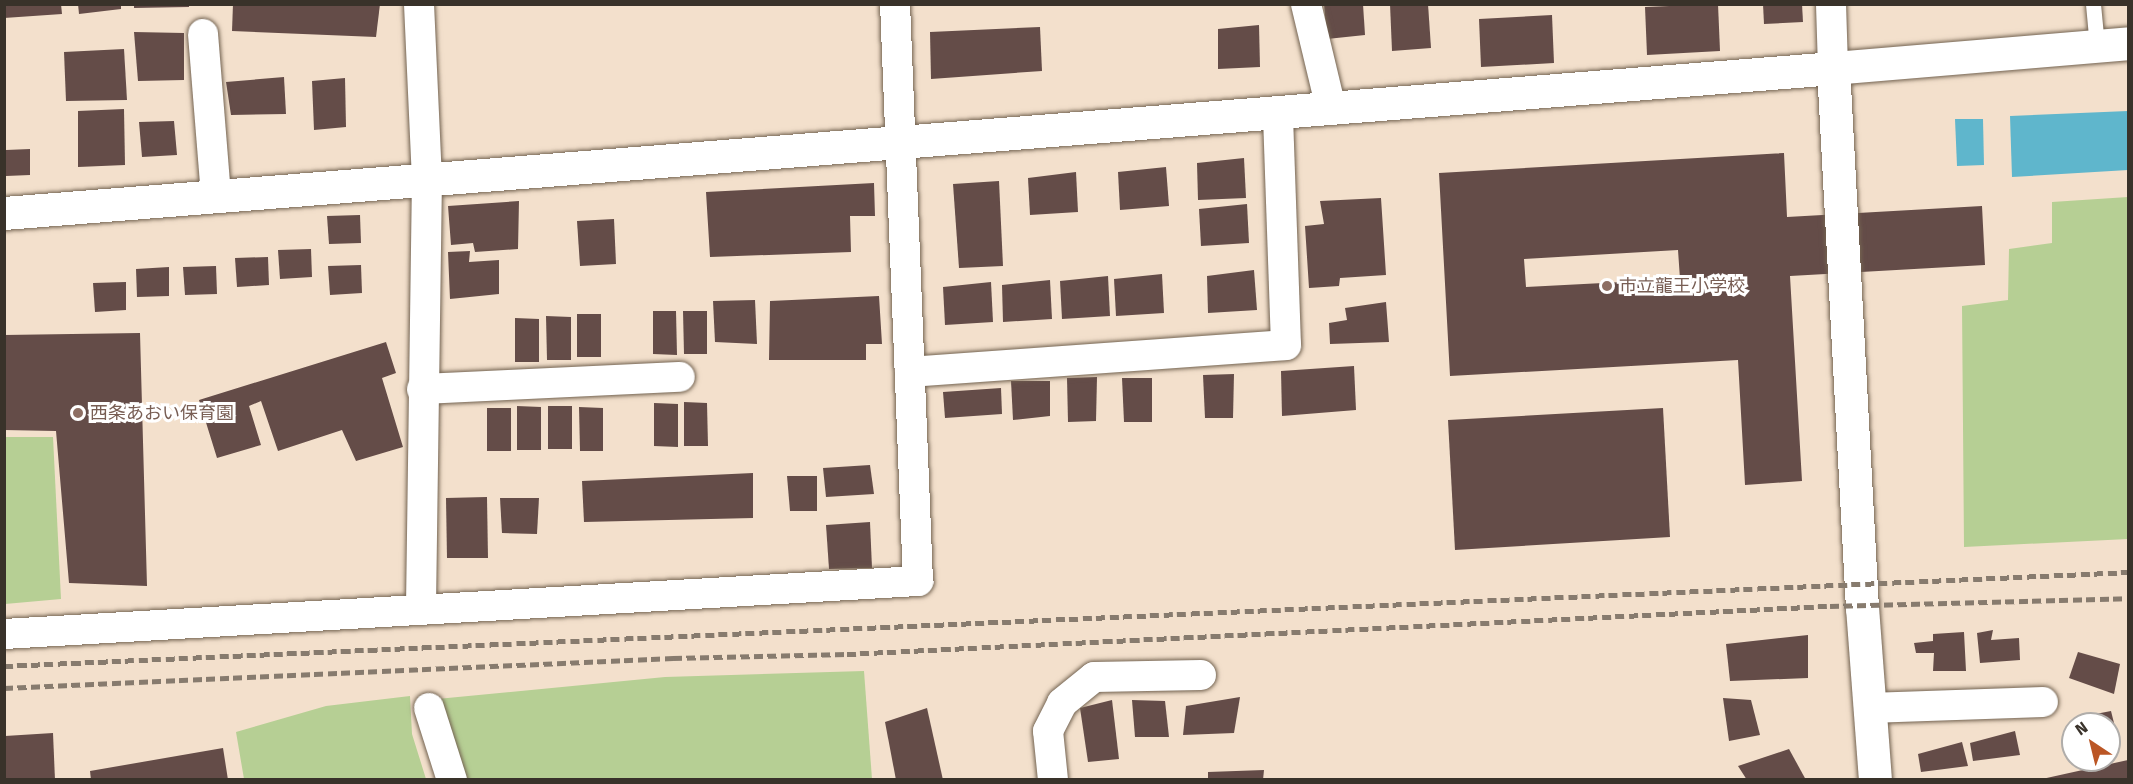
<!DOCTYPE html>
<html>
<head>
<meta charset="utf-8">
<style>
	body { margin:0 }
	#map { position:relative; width:2133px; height:784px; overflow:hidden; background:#f3e0cc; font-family:"Fira Sans","Noto Sans JP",sans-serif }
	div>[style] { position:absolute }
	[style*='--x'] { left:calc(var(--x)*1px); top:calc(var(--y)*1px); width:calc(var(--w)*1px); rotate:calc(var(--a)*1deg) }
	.green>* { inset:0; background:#b6cf94 }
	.water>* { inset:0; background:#5fb6cc }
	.building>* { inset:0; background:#644c48 }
	.roads { filter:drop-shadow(0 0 2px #736351) drop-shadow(0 0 2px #736351) }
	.service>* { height:15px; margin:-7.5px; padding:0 7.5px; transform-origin:7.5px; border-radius:7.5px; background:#fff }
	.minor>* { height:30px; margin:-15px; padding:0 15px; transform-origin:15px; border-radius:15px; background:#fff }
	.tertiary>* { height:33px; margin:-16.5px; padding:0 16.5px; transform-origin:16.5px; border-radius:16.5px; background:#fff }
	.rail>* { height:4.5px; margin-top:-2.25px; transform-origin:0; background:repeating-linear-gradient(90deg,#877b6e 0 9px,transparent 0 13.5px) }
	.dots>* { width:16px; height:16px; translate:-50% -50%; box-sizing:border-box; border:3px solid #fff; border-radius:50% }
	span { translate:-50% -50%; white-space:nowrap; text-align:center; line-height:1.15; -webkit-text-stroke:6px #fff; paint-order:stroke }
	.education-label { font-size:18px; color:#785e54 }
	.left { translate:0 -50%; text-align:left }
	.frame { position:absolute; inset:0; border:6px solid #39322a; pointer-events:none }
	.north { position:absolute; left:2061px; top:712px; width:60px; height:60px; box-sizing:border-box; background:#fff; border:2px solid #b0adaa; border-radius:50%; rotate:325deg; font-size:16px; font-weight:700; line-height:24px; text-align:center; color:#39322a }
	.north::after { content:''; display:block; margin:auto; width:21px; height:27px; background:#bb5625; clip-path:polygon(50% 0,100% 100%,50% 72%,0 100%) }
</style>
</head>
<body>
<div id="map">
	<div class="green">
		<i style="clip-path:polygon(2128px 197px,2128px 539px,1964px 547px,1962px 306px,2008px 300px,2009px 249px,2052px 243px,2052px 202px)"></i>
		<i style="clip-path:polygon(5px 437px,53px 437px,61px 599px,5px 604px)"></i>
		<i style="clip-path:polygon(864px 671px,872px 779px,461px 779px,437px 699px,665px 677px)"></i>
		<i style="clip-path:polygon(410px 696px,412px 734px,426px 779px,244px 779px,236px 732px,326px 706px)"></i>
	</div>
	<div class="water">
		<i style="clip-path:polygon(2128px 111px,2128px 170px,2012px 177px,2010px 116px)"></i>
		<i style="clip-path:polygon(1955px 119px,1983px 119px,1984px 165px,1957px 166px)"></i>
	</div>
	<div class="building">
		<i style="clip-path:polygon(4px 4px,61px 4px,62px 14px,4px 18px)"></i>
		<i style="clip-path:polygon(78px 4px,121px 4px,121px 9px,79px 14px)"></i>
		<i style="clip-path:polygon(134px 4px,189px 4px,189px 7px,134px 8px)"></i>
		<i style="clip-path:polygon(233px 4px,380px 4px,376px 37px,232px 31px)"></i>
		<i style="clip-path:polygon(1324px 4px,1363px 4px,1365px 35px,1327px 39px)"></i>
		<i style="clip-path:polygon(1390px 4px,1428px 4px,1431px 48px,1392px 51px)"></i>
		<i style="clip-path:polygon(1718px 4px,1720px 51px,1647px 55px,1645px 7px)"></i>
		<i style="clip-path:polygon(1763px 4px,1802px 4px,1803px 22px,1764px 24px)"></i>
		<i style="clip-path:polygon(1552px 15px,1554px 63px,1481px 67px,1479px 19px)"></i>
		<i style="clip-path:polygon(1259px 25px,1260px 67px,1218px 69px,1218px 29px)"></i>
		<i style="clip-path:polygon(1040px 27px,1042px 71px,931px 79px,930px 32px)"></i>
		<i style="clip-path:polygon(134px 32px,184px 33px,184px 80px,138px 81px)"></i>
		<i style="clip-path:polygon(124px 49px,127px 100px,66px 101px,64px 52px)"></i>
		<i style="clip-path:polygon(284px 77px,286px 114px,231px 115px,226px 82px)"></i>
		<i style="clip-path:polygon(345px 78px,346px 127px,314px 130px,312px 81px)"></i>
		<i style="clip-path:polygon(124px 109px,125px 165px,78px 167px,78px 111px)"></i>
		<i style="clip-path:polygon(174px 121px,177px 155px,142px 157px,139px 122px)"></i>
		<i style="clip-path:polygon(30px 149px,30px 175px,6px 176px,6px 150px)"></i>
		<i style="clip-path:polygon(evenodd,1784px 153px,1787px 217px,1982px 206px,1985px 265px,1790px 276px,1802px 481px,1745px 485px,1738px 360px,1450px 376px,1439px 173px,1784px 153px,1678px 250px,1680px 279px,1526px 287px,1524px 259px,1678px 250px)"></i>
		<i style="clip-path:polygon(1244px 158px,1246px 198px,1198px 200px,1197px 163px)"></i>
		<i style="clip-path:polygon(1166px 167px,1169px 206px,1120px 210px,1118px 172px)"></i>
		<i style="clip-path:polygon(1076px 172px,1078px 212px,1030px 215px,1028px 178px)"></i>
		<i style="clip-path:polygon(999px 181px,1003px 266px,959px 268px,953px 184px)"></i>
		<i style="clip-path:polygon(874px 183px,875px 216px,850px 216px,851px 252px,710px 257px,706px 192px)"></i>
		<i style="clip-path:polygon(1381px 198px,1386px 275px,1340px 278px,1339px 286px,1309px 288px,1305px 226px,1324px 224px,1320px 201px)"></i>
		<i style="clip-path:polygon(519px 201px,518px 249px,475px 252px,473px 243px,451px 245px,448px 206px)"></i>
		<i style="clip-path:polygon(1247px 204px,1249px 243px,1201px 246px,1199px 209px)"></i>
		<i style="clip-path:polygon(360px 215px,361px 243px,329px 244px,327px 216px)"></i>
		<i style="clip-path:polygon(614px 219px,616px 264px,580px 266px,577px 221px)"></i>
		<i style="clip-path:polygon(311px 249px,312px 277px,280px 279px,278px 250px)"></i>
		<i style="clip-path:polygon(470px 251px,469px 262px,499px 260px,499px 294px,450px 299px,448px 252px)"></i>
		<i style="clip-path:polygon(268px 257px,269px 285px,237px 287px,235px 258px)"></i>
		<i style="clip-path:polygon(361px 265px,362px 293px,330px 295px,328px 266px)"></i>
		<i style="clip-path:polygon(216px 266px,217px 294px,185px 295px,183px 267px)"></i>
		<i style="clip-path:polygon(169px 267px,169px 296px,137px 297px,136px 269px)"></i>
		<i style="clip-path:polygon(1254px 270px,1257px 310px,1208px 313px,1207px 276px)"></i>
		<i style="clip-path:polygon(1162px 274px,1164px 313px,1116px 316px,1114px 279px)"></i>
		<i style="clip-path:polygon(1108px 276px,1110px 316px,1062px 319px,1060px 281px)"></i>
		<i style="clip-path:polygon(1050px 280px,1052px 319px,1003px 322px,1002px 285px)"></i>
		<i style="clip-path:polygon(126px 282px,126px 310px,95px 312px,93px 283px)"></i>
		<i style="clip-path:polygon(991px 282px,993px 322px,945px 325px,943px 287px)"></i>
		<i style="clip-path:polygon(879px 296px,882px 344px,866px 344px,866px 360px,769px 360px,770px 301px)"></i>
		<i style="clip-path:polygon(755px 300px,757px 344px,715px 342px,713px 301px)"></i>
		<i style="clip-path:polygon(1386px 302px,1389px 342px,1330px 344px,1329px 323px,1347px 320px,1345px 308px)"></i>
		<i style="clip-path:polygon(653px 311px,676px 311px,677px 355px,653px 354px)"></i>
		<i style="clip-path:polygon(683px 311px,707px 311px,707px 354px,684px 354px)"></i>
		<i style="clip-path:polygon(577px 314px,601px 314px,601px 357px,577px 357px)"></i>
		<i style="clip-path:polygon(546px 316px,571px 317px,571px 360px,547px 360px)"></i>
		<i style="clip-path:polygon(515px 318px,539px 319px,539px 362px,515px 362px)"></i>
		<i style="clip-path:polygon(140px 333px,147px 586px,69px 583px,56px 431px,4px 430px,4px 335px)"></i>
		<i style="clip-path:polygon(386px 342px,396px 373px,382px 378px,403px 447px,356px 461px,342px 430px,278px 451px,261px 401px,249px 406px,261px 445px,217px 458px,199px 400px)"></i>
		<i style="clip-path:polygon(1354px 366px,1356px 410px,1282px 416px,1281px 371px)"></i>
		<i style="clip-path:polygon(1234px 374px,1233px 418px,1205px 418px,1203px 375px)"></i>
		<i style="clip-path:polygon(1097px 377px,1096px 421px,1068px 422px,1067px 378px)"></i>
		<i style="clip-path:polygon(1122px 378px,1152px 378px,1152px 422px,1124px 422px)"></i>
		<i style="clip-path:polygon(1011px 381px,1050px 381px,1050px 416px,1013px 420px)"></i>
		<i style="clip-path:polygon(1001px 388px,1002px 414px,945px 418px,943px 392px)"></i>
		<i style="clip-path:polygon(684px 402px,707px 403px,708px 446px,684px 446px)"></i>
		<i style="clip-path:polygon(654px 403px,678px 404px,678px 447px,654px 446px)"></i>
		<i style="clip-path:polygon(517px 406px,541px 407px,541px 450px,517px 450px)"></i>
		<i style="clip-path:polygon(548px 406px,572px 406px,572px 449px,548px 449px)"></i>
		<i style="clip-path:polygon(579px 407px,603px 408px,603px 451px,580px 451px)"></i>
		<i style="clip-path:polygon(487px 408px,511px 408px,511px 451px,487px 451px)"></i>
		<i style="clip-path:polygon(1663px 408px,1670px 537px,1455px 550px,1448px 420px)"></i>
		<i style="clip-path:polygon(870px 465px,874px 494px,826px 497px,823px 468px)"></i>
		<i style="clip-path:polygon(753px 473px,753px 518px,584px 522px,582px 481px)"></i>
		<i style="clip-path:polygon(787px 476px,817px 476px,817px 511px,790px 511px)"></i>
		<i style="clip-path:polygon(487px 497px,488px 558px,447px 558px,446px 498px)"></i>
		<i style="clip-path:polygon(500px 498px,539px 498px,537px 534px,502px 533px)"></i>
		<i style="clip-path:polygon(870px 522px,872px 568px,829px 569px,826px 525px)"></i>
		<i style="clip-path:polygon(1993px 630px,1991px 640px,2019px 638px,2020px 660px,1980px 663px,1977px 633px)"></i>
		<i style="clip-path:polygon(1964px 632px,1966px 671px,1933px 671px,1934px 653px,1916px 653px,1914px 643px,1933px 641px,1933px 634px)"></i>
		<i style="clip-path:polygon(1808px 635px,1808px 678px,1730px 681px,1726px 644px)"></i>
		<i style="clip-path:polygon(2078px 652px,2120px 664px,2114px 694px,2069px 678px)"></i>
		<i style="clip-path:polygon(1240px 697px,1234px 733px,1183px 735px,1186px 706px)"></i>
		<i style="clip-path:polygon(1723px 698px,1751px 700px,1760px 735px,1729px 741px)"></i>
		<i style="clip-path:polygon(1112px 700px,1119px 759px,1088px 762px,1080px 708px)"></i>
		<i style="clip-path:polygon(1132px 700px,1165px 701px,1169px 737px,1135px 737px)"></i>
		<i style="clip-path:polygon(927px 708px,943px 780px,896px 780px,885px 722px)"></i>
		<i style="clip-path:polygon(2111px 711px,2117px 735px,2109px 738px,2109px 724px,2080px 724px,2080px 717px)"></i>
		<i style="clip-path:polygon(2015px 731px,2020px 755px,1973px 761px,1970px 743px)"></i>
		<i style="clip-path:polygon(53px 733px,55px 780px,5px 780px,5px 736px)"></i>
		<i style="clip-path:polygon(1962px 742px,1968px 766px,1921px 772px,1918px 754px)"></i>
		<i style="clip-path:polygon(223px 748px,228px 780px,91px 780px,90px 771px)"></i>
		<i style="clip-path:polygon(1789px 749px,1806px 780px,1747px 780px,1738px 766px)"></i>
		<i style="clip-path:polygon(2128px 760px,2128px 780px,2043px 780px,2042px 779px)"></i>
		<i style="clip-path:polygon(1264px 770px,1263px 780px,1208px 780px,1208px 772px)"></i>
	</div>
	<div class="roads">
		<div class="service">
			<i style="--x:2093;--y:4;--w:42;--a:84.6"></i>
		</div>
		<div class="minor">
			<i style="--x:419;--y:4;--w:173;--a:87.4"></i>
			<i style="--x:427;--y:177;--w:430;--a:90.8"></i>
			<i style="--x:1306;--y:4;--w:107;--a:76.5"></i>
			<i style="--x:1831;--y:4;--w:64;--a:88.2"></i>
			<i style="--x:203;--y:34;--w:162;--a:85.4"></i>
			<i style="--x:910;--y:372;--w:377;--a:-4.1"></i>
			<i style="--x:1286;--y:345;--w:233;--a:-92"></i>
			<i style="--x:422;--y:389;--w:258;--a:-2.7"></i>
			<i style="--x:4;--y:634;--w:916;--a:-3.32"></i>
			<i style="--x:918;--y:581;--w:577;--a:-92.28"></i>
			<i style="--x:429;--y:708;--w:76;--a:72.3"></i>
			<i style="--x:1869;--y:708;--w:174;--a:-2"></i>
			<i style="--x:1053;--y:780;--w:49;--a:-95.8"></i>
			<i style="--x:1048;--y:731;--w:31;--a:-63"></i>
			<i style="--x:1062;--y:703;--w:41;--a:-39.1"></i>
			<i style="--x:1094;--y:677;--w:107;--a:-1.1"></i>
		</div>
		<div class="tertiary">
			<i style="--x:4;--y:213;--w:1835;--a:-4.53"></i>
			<i style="--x:1875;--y:780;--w:172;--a:-94.3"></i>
			<i style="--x:1862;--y:608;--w:541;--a:-93.07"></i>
			<i style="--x:1833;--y:68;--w:296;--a:-4.8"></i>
		</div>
	</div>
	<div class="rail">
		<i style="--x:4;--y:666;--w:2126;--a:-2.53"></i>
		<i style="--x:4;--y:688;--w:670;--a:-2.57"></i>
		<i style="--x:673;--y:658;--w:174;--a:-1.3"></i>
		<i style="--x:847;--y:654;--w:984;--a:-2.8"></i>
		<i style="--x:1830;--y:606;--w:298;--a:-1.5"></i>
	</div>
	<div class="dots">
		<i style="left:1607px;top:286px;background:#8d6e63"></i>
		<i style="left:78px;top:413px;background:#8d6e63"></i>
	</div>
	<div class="education-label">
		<span class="left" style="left:1619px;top:286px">市立龍王小学校</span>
		<span class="left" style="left:90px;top:413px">西条あおい保育園</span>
	</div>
	<div class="frame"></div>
	<div class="north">N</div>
</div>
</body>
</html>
